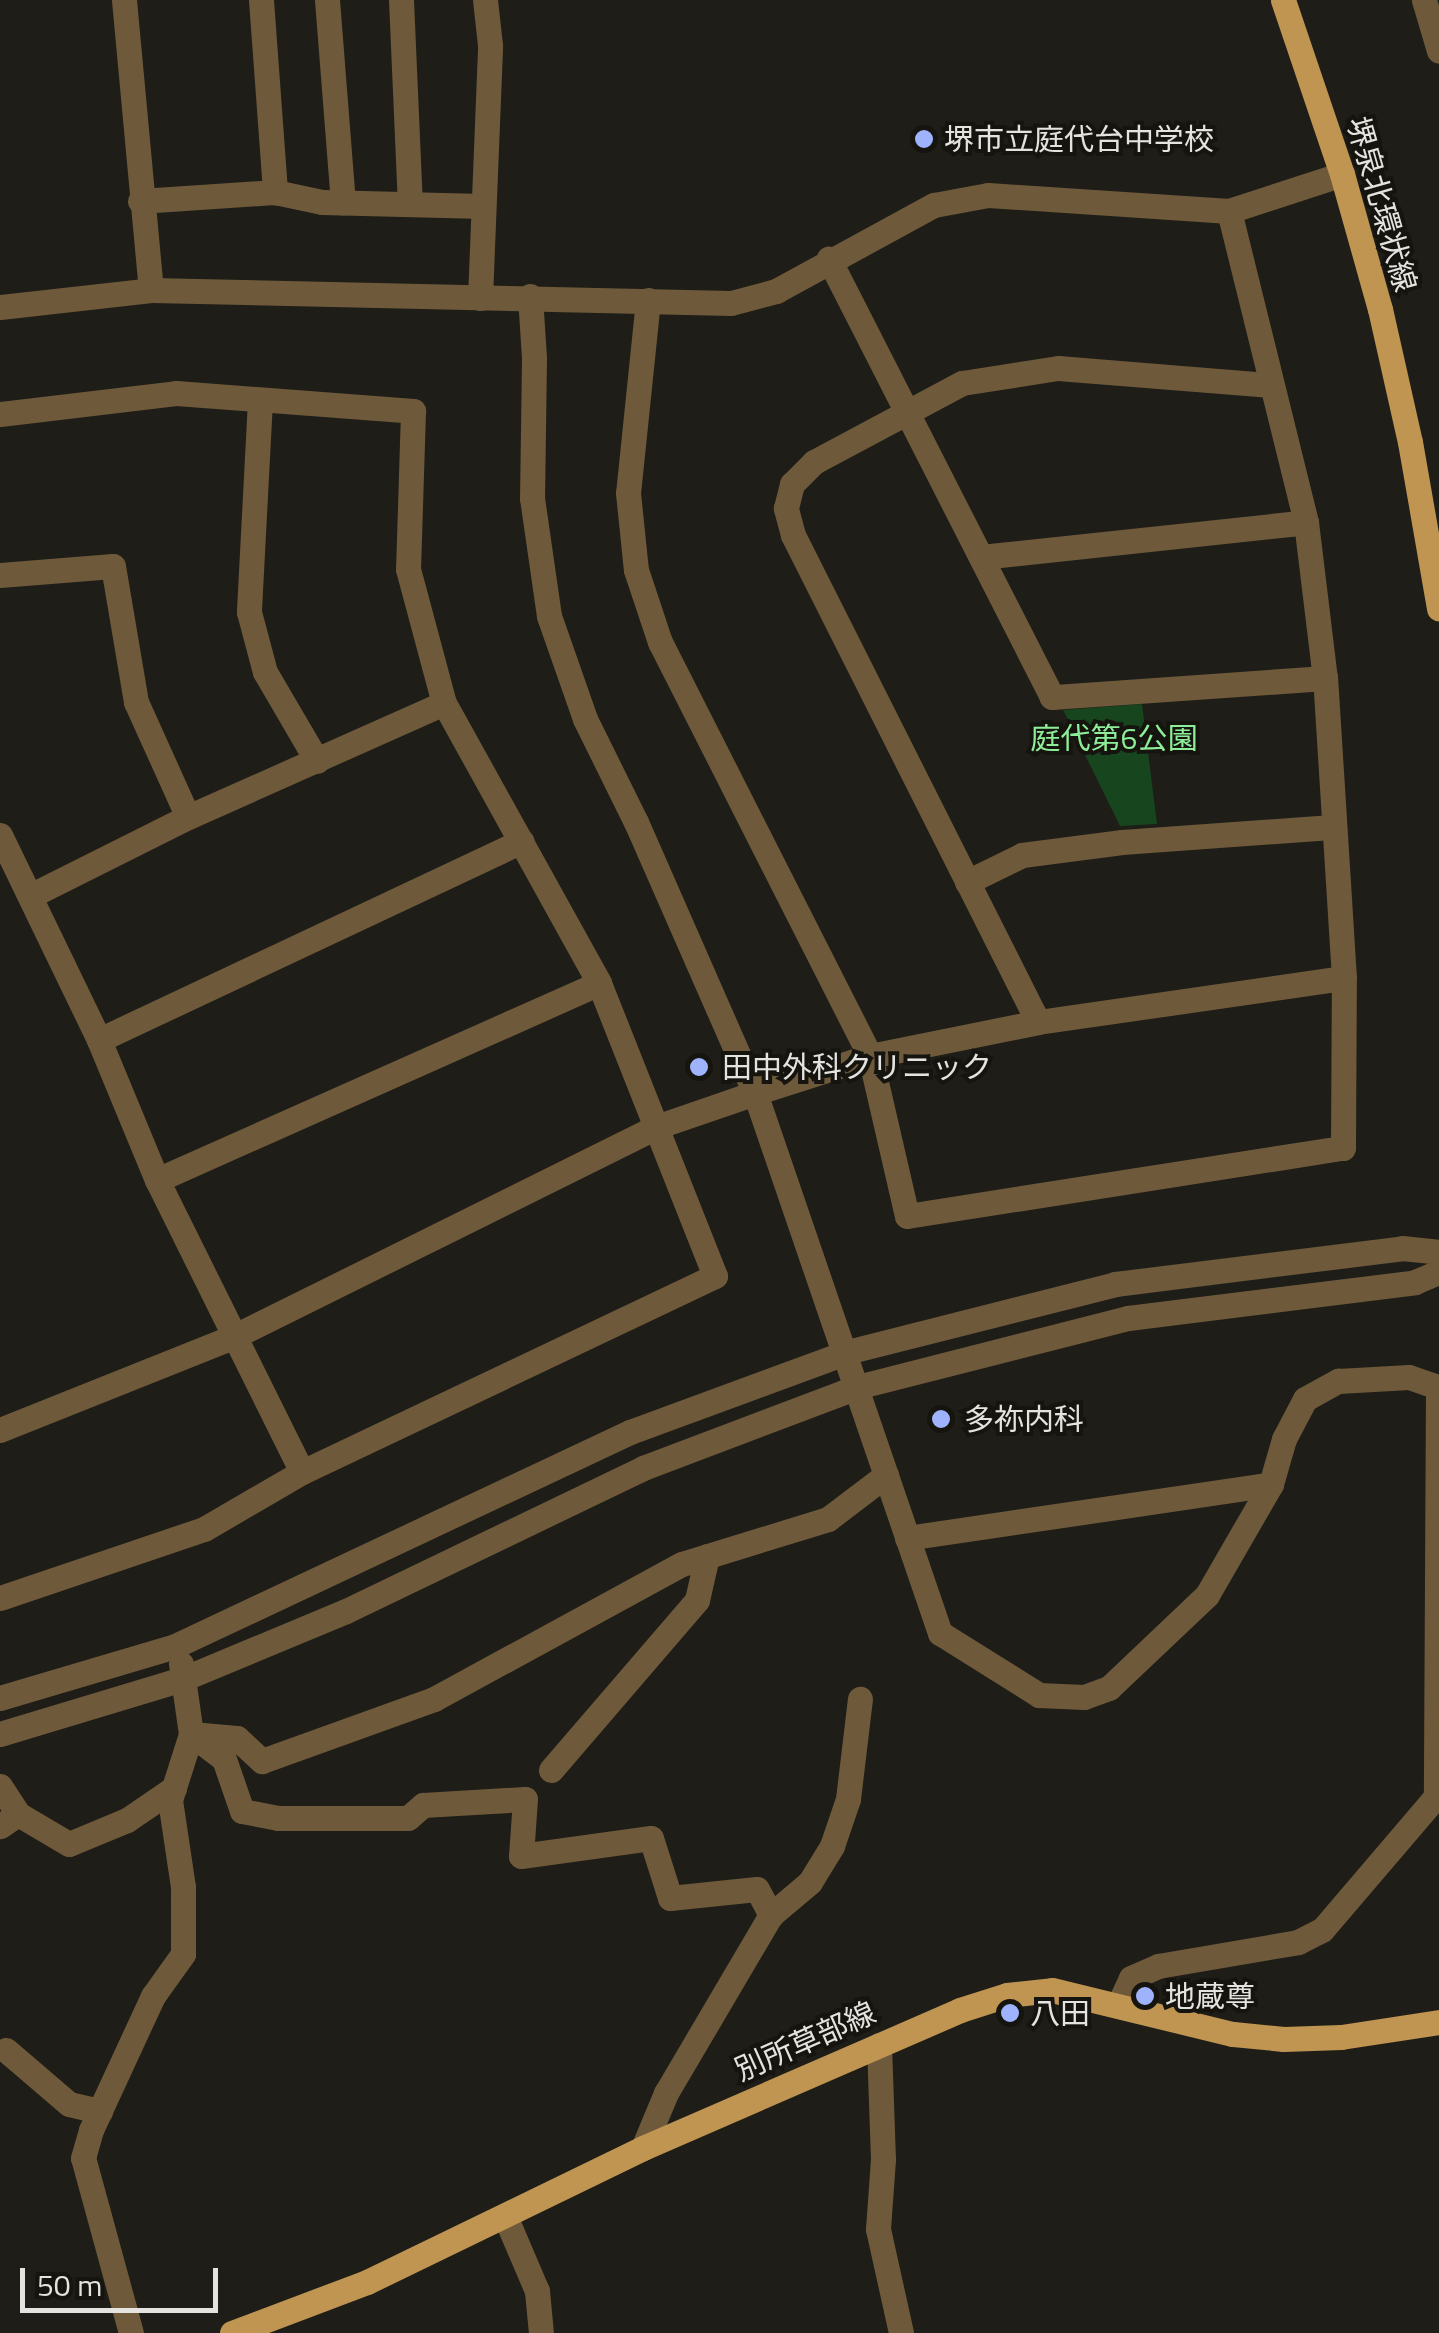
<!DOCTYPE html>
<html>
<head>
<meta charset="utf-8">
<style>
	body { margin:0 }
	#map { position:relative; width:1439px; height:2333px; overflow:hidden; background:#1e1d18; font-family:"Titillium Web","Noto Sans JP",sans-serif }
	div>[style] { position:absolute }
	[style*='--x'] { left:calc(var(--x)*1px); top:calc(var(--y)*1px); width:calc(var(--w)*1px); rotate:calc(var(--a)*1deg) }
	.green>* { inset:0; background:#17451e }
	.minor>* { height:25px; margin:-12.5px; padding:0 12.5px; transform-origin:12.5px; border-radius:12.5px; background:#6e593a }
	.major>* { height:25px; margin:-12.5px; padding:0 12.5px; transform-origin:12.5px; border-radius:12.5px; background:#bf9551 }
	.dots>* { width:28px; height:28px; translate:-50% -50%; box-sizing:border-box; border:5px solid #15140f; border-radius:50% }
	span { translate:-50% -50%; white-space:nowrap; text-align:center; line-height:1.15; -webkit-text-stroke:8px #15140f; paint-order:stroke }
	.poi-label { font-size:30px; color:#e4e3e0 }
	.left { translate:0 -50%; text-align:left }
	.street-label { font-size:30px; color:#e4e3e0 }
	.park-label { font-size:30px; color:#8eed98 }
	.scale { position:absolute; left:20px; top:2268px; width:198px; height:45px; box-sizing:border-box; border:5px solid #e4e3e0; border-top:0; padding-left:12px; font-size:30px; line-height:35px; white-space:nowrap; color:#e4e3e0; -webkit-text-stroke:8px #15140f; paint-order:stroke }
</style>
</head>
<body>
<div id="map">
	<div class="green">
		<i style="clip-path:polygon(1142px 704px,1157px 824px,1120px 826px,1063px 710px)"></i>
	</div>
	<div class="minor">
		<i style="--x:124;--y:0;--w:291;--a:84.7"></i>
		<i style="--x:261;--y:0;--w:193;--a:85.8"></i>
		<i style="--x:327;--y:0;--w:203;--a:85.5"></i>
		<i style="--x:401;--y:0;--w:204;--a:87.5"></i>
		<i style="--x:1424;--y:0;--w:53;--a:73.6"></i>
		<i style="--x:140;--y:201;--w:135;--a:-3.8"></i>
		<i style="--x:275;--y:192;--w:48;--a:12"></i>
		<i style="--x:322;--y:202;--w:161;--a:1.4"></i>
		<i style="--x:1229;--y:211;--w:320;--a:76.1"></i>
		<i style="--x:1306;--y:522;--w:157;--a:83.1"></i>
		<i style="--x:530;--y:296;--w:62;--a:86.3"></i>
		<i style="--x:534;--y:358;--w:140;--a:90.8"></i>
		<i style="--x:532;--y:498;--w:119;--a:81.8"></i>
		<i style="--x:549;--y:616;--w:109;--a:70.7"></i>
		<i style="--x:585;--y:719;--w:115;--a:63.7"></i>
		<i style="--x:636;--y:822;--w:296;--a:66.3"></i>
		<i style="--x:755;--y:1093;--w:571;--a:71.09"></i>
		<i style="--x:940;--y:1633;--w:117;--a:32.1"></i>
		<i style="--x:1039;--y:1695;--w:45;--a:2.5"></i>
		<i style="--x:1084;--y:1697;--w:27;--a:-20"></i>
		<i style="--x:1109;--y:1688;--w:135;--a:-43.5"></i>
		<i style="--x:1207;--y:1595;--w:128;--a:-60"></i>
		<i style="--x:1271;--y:1484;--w:47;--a:-73.9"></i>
		<i style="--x:1284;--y:1439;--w:45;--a:-62.3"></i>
		<i style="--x:1305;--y:1399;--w:38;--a:-29"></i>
		<i style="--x:1338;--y:1381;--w:71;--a:-3.2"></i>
		<i style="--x:1409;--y:1377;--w:31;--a:19"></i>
		<i style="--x:1438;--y:1387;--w:408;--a:90.3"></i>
		<i style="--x:480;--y:298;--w:253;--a:-87.7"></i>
		<i style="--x:490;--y:45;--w:45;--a:-96.3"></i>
		<i style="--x:648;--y:300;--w:194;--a:95.9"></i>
		<i style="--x:628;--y:493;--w:77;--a:84.1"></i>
		<i style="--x:636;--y:570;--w:76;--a:71.6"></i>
		<i style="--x:660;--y:642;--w:464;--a:63.1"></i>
		<i style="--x:870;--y:1056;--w:164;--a:77"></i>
		<i style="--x:907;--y:1216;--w:441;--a:-8.9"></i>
		<i style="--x:1343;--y:1148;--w:170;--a:-89.7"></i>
		<i style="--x:1344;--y:978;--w:301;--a:-93.6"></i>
		<i style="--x:1325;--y:678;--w:274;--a:176"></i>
		<i style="--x:1052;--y:697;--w:492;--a:-117"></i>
		<i style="--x:0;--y:307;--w:152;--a:-6.4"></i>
		<i style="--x:151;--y:290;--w:580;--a:1.28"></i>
		<i style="--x:731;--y:303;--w:47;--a:-14.9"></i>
		<i style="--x:776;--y:291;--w:180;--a:-28.6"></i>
		<i style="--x:934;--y:205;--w:55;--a:-10.5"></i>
		<i style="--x:988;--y:195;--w:242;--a:3.8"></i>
		<i style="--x:1229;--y:211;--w:119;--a:-18.1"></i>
		<i style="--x:260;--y:400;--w:212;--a:93"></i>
		<i style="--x:249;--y:612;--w:62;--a:75.1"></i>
		<i style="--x:265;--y:672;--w:103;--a:59.7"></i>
		<i style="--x:0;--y:414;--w:177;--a:-6.8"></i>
		<i style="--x:176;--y:393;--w:238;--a:4.3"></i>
		<i style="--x:413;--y:411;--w:158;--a:91.8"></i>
		<i style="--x:408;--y:569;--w:139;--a:75"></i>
		<i style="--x:444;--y:703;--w:320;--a:61"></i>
		<i style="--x:599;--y:983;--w:315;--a:68.4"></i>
		<i style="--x:715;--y:1276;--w:457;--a:154.6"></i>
		<i style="--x:302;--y:1472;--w:113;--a:149.8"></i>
		<i style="--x:204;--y:1529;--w:215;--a:161.3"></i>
		<i style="--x:981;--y:557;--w:327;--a:-6.1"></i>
		<i style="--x:0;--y:575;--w:113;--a:-4.6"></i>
		<i style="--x:113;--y:566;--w:138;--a:80.4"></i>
		<i style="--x:136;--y:702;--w:126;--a:65.7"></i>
		<i style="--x:0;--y:835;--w:228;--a:64.2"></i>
		<i style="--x:99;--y:1040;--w:152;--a:67.5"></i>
		<i style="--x:157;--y:1180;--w:326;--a:63.6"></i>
		<i style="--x:967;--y:882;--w:61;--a:-26.1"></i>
		<i style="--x:1022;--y:855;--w:101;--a:-7.4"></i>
		<i style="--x:1122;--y:842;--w:210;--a:-4.1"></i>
		<i style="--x:30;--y:896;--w:177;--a:-26.6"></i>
		<i style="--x:188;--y:817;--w:280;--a:-24"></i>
		<i style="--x:1038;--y:1022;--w:545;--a:-116.71"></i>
		<i style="--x:793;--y:535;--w:28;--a:-105"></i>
		<i style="--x:786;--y:508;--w:25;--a:-76"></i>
		<i style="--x:792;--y:484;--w:31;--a:-45"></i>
		<i style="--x:814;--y:462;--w:168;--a:-28.1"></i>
		<i style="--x:962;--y:383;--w:97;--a:-8.9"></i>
		<i style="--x:1058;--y:368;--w:214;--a:4.6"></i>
		<i style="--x:99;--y:1040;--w:467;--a:-25.2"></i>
		<i style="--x:157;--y:1180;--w:484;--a:-24"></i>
		<i style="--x:0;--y:1430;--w:253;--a:-21.8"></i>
		<i style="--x:235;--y:1336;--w:470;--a:-26.4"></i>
		<i style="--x:656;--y:1127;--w:105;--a:-19"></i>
		<i style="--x:755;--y:1093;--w:121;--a:-17.8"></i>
		<i style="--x:870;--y:1056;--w:171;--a:-11.4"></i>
		<i style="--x:1038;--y:1022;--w:309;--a:-8.2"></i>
		<i style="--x:907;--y:1538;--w:368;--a:-8.4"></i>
		<i style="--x:0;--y:1698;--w:183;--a:-16.5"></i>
		<i style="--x:175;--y:1646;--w:503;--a:-25.19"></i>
		<i style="--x:630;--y:1432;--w:231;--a:-20.2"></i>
		<i style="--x:847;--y:1352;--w:276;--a:-14.2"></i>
		<i style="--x:1115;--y:1284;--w:289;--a:-7.1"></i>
		<i style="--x:1402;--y:1248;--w:37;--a:6"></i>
		<i style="--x:0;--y:1734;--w:193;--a:-16.8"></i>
		<i style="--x:185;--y:1678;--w:174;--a:-22.6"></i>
		<i style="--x:346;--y:1611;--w:330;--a:-25.7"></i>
		<i style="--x:643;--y:1468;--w:229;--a:-20.7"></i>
		<i style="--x:857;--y:1387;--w:280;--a:-14.3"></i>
		<i style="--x:1128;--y:1318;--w:289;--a:-7.1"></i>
		<i style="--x:1415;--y:1282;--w:26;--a:-23"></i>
		<i style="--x:191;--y:1734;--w:46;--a:5"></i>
		<i style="--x:237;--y:1738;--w:34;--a:43"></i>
		<i style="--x:262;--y:1761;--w:183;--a:-19.8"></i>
		<i style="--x:434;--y:1699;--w:282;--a:-28.6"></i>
		<i style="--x:682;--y:1564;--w:153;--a:-17.1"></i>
		<i style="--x:828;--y:1519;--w:73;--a:-37.2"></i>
		<i style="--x:191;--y:1734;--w:41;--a:37.1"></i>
		<i style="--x:224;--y:1759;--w:55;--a:70.9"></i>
		<i style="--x:242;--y:1811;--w:37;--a:11"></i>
		<i style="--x:278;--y:1818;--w:130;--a:0"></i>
		<i style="--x:408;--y:1818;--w:20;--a:-41"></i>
		<i style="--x:423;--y:1805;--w:102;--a:-3.4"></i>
		<i style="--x:525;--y:1799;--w:57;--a:94"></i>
		<i style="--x:521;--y:1856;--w:131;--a:-7.9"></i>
		<i style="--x:651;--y:1838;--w:63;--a:72.4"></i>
		<i style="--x:670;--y:1898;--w:87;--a:-5.9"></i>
		<i style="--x:757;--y:1889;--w:30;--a:62"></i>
		<i style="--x:551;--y:1770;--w:224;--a:-49.3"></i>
		<i style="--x:697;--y:1600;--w:45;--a:-77.2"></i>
		<i style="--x:0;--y:1786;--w:33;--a:57"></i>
		<i style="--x:18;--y:1814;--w:22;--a:146"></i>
		<i style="--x:18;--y:1814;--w:59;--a:30.5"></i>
		<i style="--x:69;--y:1844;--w:63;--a:-22.5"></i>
		<i style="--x:127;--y:1820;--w:57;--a:-34.2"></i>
		<i style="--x:1118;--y:2006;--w:31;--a:-65"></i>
		<i style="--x:1131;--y:1978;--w:30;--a:-24"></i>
		<i style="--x:1158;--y:1966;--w:142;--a:-9.7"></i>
		<i style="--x:1298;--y:1942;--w:27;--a:-27"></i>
		<i style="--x:1322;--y:1930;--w:180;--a:-49.5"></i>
		<i style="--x:879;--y:2045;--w:114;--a:88"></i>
		<i style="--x:883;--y:2159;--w:70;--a:94.1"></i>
		<i style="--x:878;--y:2229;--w:107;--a:77.5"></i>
		<i style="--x:6;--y:2050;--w:83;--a:40.6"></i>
		<i style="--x:69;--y:2104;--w:32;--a:13"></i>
		<i style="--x:643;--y:2148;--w:60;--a:-67.3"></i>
		<i style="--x:666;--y:2093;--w:207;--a:-59.5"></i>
		<i style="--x:771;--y:1915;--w:51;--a:-40.2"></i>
		<i style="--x:810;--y:1882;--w:42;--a:-58.6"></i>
		<i style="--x:832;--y:1846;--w:50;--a:-71.2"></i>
		<i style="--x:848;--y:1799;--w:101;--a:-83.2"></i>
		<i style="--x:505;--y:2216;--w:82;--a:66.9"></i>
		<i style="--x:537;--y:2291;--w:42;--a:84.6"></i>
		<i style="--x:131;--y:2333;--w:181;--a:-105.3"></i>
		<i style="--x:83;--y:2158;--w:29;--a:-74"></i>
		<i style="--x:91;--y:2130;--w:148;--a:-65.2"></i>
		<i style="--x:153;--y:1996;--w:52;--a:-54.5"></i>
		<i style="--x:183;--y:1954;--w:67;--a:-90"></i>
		<i style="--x:183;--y:1887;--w:88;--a:-98.5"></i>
		<i style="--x:170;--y:1800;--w:69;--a:-72.3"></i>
		<i style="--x:191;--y:1734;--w:71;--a:-98.1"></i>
	</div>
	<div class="major">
		<i style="--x:1283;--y:0;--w:184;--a:71.3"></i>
		<i style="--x:1342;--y:174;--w:140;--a:74.3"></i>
		<i style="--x:1380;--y:309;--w:136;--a:77.3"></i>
		<i style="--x:1410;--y:442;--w:169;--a:80.1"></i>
		<i style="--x:232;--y:2333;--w:144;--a:-20.7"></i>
		<i style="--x:367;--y:2282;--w:307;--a:-25.9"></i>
		<i style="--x:643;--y:2148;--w:346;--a:-23.5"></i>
		<i style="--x:960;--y:2010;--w:49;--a:-17.7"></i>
		<i style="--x:1007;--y:1995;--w:45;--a:-6.3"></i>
		<i style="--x:1052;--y:1990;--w:186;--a:13.7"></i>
		<i style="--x:1233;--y:2034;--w:51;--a:5.6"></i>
		<i style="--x:1284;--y:2039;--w:57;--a:-2"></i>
		<i style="--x:1341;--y:2037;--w:99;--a:-8.7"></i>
	</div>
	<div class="dots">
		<i style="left:924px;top:139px;background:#9fb3fd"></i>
		<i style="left:699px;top:1067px;background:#9fb3fd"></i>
		<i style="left:941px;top:1419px;background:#9fb3fd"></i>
		<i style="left:1145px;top:1996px;background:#9fb3fd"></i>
		<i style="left:1010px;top:2013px;background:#9fb3fd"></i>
	</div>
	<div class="poi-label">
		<span class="left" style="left:944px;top:139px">堺市立庭代台中学校</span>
		<span class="left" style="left:722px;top:1067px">田中外科クリニック</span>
		<span class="left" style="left:964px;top:1419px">多祢内科</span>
		<span class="left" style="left:1165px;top:1996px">地蔵尊</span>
		<span class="left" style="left:1030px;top:2013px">八田</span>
	</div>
	<div class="street-label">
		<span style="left:1382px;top:204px;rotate:74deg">堺泉北環状線</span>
		<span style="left:805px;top:2041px;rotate:-24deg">別所草部線</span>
	</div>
	<div class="park-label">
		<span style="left:1114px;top:738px">庭代第6公園</span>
	</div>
	<div class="scale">50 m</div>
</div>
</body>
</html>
